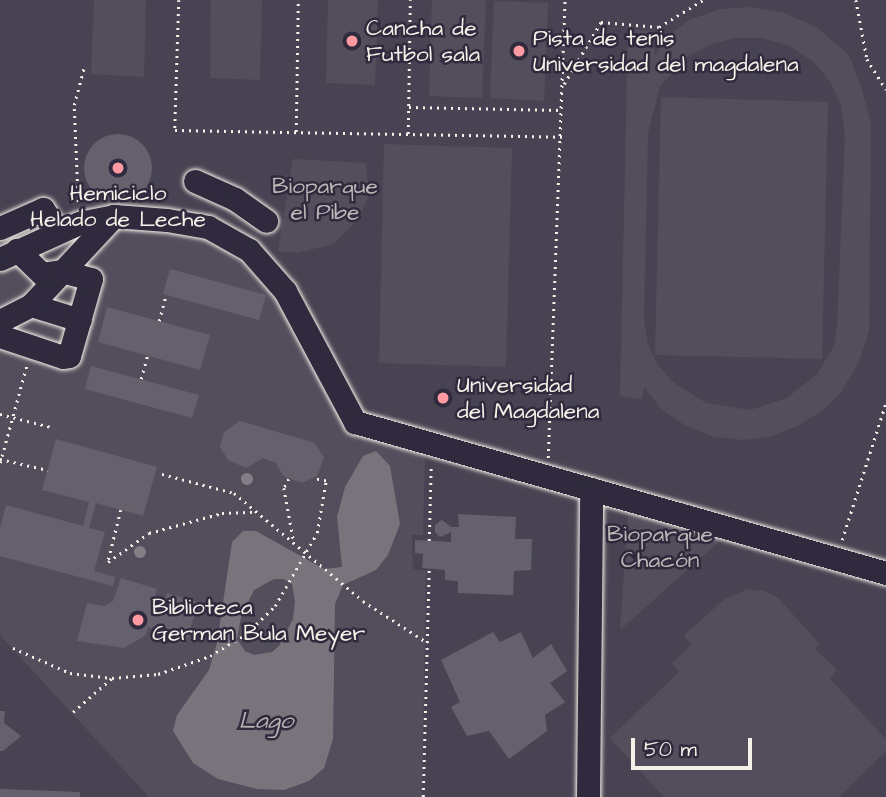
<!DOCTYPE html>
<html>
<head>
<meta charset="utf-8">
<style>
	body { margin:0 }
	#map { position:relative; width:886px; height:797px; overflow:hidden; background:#3b3647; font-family:"Architects Daughter",sans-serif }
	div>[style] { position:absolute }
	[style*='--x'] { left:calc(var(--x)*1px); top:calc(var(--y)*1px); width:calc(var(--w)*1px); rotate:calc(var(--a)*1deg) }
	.built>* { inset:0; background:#484352 }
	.green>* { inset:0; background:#534e5c }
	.water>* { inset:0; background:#78747b }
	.building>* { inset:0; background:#65616c }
	.round { border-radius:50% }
	.path>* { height:2.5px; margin-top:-1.25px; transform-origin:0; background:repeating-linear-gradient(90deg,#f4f1e8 0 2px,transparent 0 7px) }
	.roads { filter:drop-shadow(0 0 2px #f4f1e8) drop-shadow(0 0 2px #f4f1e8) }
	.minor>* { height:23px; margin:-11.5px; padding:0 11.5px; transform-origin:11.5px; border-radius:11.5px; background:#2f2a3d }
	.trees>* { width:12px; height:12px; margin:-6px; border-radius:50%; background:#827e85 }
	.dots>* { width:19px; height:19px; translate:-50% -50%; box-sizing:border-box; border:4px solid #2f2a3d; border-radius:50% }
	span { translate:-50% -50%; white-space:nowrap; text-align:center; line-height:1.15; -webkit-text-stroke:5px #2f2a3d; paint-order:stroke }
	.poi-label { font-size:23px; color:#f4f1e8 }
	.left { translate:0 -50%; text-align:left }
	.park-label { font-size:23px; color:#bcb8b7 }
	.water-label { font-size:24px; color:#b6b2b2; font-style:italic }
	.scale { position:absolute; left:631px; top:738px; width:121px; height:32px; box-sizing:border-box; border:4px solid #f4f1e8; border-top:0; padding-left:9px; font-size:21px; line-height:24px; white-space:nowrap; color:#f4f1e8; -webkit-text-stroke:5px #2f2a3d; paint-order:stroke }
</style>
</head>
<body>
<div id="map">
	<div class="built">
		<i style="clip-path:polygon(0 0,886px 0,886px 797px,0 797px)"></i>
	</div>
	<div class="green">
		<i style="clip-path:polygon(94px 0,146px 0,144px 77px,91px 74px)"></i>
		<i style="clip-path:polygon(211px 0,262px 0,260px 80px,210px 78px)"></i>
		<i style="clip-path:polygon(328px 0,378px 0,375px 85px,326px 83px)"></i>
		<i style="clip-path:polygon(432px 0,486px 0,482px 98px,429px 96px)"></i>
		<i style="clip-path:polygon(494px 1px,548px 3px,544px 101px,490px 98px)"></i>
		<i style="clip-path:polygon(evenodd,749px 7px,784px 13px,816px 27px,849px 55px,862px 90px,871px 123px,869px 331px,859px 362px,841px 392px,822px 411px,797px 426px,771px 437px,743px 440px,714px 437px,686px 426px,662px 410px,644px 387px,642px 399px,620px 396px,628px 29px,652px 31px,655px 55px,672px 33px,689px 20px,720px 9px,749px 7px,736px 38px,763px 38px,789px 46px,814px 62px,831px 83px,841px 105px,845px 135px,837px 327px,834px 346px,817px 374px,787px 398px,750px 410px,706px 403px,673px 382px,658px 365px,648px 345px,644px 319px,648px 133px,660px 86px,688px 56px,714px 43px,736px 38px)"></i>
		<i style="clip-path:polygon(661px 97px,828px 102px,822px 359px,655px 355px)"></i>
		<i style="clip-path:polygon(384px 144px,512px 148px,506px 367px,379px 363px)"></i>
		<i style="clip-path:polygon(293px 159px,366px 163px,369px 195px,357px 221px,333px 244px,297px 253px,278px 251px)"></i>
		<i style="clip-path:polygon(113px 223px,196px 227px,280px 295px,348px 422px,425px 454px,423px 535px,412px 535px,413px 569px,426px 571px,422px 797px,149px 797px,0 635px,0 323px)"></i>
		<i style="clip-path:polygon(15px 262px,31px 278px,31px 284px,22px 298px,0 312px,0 268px)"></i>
		<i style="clip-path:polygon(629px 502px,730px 532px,620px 630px)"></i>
		<i style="clip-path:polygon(748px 589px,764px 591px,778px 598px,819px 643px,815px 649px,837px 670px,830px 679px,886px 739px,886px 751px,839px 797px,664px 797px,610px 738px,679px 672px,672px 663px,691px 645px,684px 635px,726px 598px)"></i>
	</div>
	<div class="water">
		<i style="clip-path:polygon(evenodd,376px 451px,390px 466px,400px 524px,388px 555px,376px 570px,343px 585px,335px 604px,333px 739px,324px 768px,309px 781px,284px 790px,257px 789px,218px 779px,193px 763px,173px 731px,177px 715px,209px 670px,217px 643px,232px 542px,243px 531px,256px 531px,324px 569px,342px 567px,337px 517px,345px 487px,363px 456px,376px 451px,274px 579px,283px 579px,292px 584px,295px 601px,293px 619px,279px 646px,272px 652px,254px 655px,245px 651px,237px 639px,241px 617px,254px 590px,274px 579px)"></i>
	</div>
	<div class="building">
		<i class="round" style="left:84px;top:134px;width:68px;height:68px"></i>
		<i style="clip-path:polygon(170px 269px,266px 295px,259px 320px,163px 294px)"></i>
		<i style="clip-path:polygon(107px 307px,210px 335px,200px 370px,98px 342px)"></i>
		<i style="clip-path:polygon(91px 366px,199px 395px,192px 418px,85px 389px)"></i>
		<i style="clip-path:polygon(240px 421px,315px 443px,324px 458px,317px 476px,302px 483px,283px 476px,276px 463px,263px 458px,246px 468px,228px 460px,220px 447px,224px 432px)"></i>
		<i style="clip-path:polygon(56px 439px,157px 467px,143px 516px,96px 503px,89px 528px,105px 532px,94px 571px,115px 577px,113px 586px,0 556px,0 528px,6px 505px,83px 526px,89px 502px,42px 490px)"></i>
		<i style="clip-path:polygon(458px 514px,516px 517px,515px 539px,532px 539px,531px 570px,514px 571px,513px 595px,458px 593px,458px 581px,445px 580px,445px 570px,422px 568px,423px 554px,415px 553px,415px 540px,451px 542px,451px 532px,440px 537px,435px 532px,435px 525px,442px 520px,451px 527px,459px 527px)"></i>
		<i style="clip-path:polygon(121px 578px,157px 589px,151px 611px,162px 613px,167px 593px,198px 602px,186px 644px,155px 636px,157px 630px,148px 627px,146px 635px,124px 648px,77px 641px,87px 603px,105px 606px,113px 601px)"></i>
		<i style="clip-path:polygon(493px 632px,500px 642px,521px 632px,533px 658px,551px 644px,567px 671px,550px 683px,565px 702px,545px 715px,547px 731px,509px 759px,489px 731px,467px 736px,451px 707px,460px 702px,441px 660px)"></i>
		<i style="clip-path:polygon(0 711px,5px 711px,4px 723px,21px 736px,3px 751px,0 751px)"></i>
		<i style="clip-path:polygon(0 789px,80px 792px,80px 797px,0 797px)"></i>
	</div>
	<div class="path">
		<i style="--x:179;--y:0;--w:130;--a:91.8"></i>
		<i style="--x:175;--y:130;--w:387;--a:1"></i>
		<i style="--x:856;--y:0;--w:60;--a:79.4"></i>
		<i style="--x:867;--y:59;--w:36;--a:58"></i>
		<i style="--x:564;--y:84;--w:72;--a:-59.2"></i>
		<i style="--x:601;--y:22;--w:58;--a:4.9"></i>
		<i style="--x:659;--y:27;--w:52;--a:-31.5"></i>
		<i style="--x:409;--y:107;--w:153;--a:1.1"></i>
		<i style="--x:296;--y:132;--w:132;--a:-89.1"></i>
		<i style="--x:408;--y:134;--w:134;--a:-89.1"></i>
		<i style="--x:78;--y:202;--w:97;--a:-92.4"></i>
		<i style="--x:74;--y:105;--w:39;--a:-75"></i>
		<i style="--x:159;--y:321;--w:27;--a:-75"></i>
		<i style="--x:141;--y:379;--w:24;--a:-75"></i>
		<i style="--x:0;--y:414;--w:53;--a:14.3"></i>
		<i style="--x:548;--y:458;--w:458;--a:-87.9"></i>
		<i style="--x:0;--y:459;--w:49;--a:12.9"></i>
		<i style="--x:0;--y:463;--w:103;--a:-74.7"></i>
		<i style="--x:162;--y:474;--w:74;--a:14.8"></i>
		<i style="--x:234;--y:493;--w:168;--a:39.9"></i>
		<i style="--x:363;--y:601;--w:77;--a:32.9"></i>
		<i style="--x:289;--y:479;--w:10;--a:119"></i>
		<i style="--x:284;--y:488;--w:56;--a:79.7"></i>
		<i style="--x:121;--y:510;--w:54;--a:104"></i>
		<i style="--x:108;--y:562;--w:50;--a:-35.3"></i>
		<i style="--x:149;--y:533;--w:76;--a:-15.3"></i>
		<i style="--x:222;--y:513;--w:34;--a:-2"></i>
		<i style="--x:842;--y:540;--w:145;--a:-72.3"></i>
		<i style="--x:429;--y:541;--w:76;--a:-88.5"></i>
		<i style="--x:13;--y:648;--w:62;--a:23.7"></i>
		<i style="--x:70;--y:673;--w:42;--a:6.8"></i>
		<i style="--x:112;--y:678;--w:46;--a:-5"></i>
		<i style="--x:158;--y:674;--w:55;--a:-19.1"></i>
		<i style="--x:210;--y:656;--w:42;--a:-31.4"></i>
		<i style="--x:246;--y:634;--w:40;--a:-44"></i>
		<i style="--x:275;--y:606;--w:84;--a:-60.1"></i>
		<i style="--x:317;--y:533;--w:53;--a:-80.2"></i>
		<i style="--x:326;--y:481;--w:14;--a:-168"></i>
		<i style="--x:73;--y:712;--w:52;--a:-41.1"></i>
		<i style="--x:423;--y:797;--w:229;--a:-88.5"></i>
	</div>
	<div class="roads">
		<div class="minor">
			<i style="--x:195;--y:181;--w:44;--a:24.2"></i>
			<i style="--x:235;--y:199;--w:38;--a:35"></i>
			<i style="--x:0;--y:228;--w:47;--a:-23.8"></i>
			<i style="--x:43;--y:209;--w:27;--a:57"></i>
			<i style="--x:0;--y:259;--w:87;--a:-24.5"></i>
			<i style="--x:79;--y:223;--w:36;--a:-11"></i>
			<i style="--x:114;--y:216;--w:53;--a:4.3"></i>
			<i style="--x:167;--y:220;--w:42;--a:9.7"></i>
			<i style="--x:208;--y:227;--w:47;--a:29.3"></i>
			<i style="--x:249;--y:250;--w:55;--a:48.7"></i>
			<i style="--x:285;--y:291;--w:149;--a:61.9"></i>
			<i style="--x:355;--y:422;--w:552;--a:15.87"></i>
			<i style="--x:31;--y:305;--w:51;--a:17"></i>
			<i style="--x:0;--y:321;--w:35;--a:-27"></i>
			<i style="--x:31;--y:305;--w:122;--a:-47"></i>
			<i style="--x:0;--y:336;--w:66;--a:18.4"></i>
			<i style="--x:63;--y:357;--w:6;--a:-9"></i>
			<i style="--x:69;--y:356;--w:80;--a:-74.1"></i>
			<i style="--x:91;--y:279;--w:31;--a:-165"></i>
			<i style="--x:61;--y:271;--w:19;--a:171"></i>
			<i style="--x:42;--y:274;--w:35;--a:-136"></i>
			<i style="--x:588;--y:797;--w:308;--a:-89.4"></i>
		</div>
	</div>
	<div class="trees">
		<i style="left:247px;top:479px"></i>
		<i style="left:140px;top:552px"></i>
	</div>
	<div class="dots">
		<i style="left:352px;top:41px;background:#ff9aa2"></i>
		<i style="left:519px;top:51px;background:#ff9aa2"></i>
		<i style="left:118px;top:168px;background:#ff9aa2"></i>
		<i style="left:443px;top:398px;background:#ff9aa2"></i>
		<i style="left:138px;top:620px;background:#ff9aa2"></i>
	</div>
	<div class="poi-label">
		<span class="left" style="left:366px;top:41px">Cancha de<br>Futbol sala</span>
		<span class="left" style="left:533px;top:51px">Pista de tenis<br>Universidad del magdalena</span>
		<span style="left:118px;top:206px">Hemiciclo<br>Helado de Leche</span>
		<span class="left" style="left:457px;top:398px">Universidad<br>del Magdalena</span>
		<span class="left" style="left:152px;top:620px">Biblioteca<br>German Bula Meyer</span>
	</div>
	<div class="park-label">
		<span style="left:325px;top:199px">Bioparque<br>el Pibe</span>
		<span style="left:660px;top:547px">Bioparque<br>Chacón</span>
	</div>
	<div class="water-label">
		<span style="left:266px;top:722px">Lago</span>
	</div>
	<div class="scale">50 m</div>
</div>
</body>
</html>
